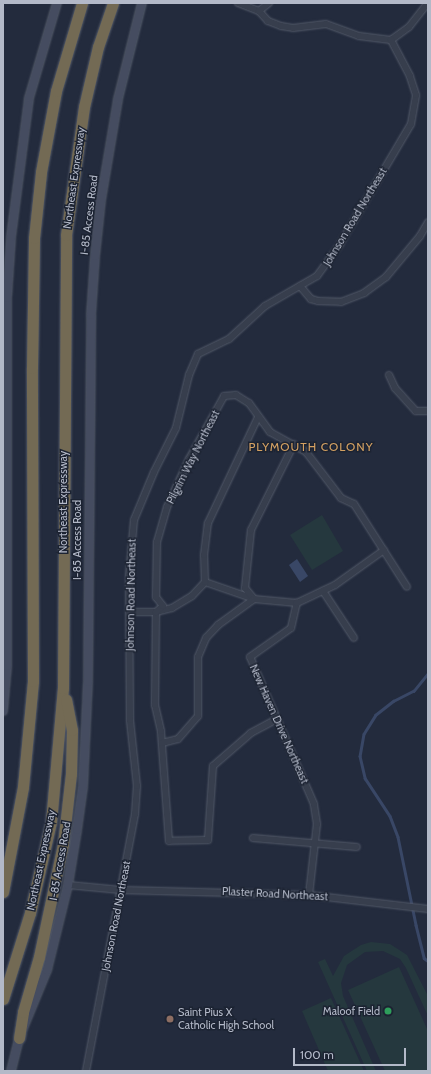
<!DOCTYPE html>
<html>
<head>
<meta charset="utf-8">
<style>
	body { margin:0 }
	#map { position:relative; width:431px; height:1074px; overflow:hidden; background:#232b3d; font-family:Cabin,sans-serif }
	div>[style] { position:absolute }
	[style*='--x'] { left:calc(var(--x)*1px); top:calc(var(--y)*1px); width:calc(var(--w)*1px); rotate:calc(var(--a)*1deg) }
	.green>* { inset:0; background:#25383e }
	.water>* { inset:0; background:#394766 }
	.stream>* { height:2.5px; margin:-1.25px; padding:0 1.25px; transform-origin:1.25px; border-radius:1.25px; background:#394766 }
	.roads { filter:drop-shadow(0 0 1px #525968) drop-shadow(0 0 1px #525968) }
	.street>* { height:6px; margin:-3px; padding:0 3px; transform-origin:3px; border-radius:3px; background:#373e4d }
	.secondary>* { height:8px; margin:-4px; padding:0 4px; transform-origin:4px; border-radius:4px; background:#454c60 }
	.highway>* { height:11px; margin:-5.5px; padding:0 5.5px; transform-origin:5.5px; border-radius:5.5px; background:#736a54 }
	.dots>* { width:11px; height:11px; translate:-50% -50%; box-sizing:border-box; border:2px solid #1c2332; border-radius:50% }
	span { translate:-50% -50%; white-space:nowrap; text-align:center; line-height:1.15; -webkit-text-stroke:3px #1c2332; paint-order:stroke }
	.street-label { font-size:11px; color:#b3b9c8 }
	.poi-label { font-size:11px; color:#b3b9c8 }
	.right { translate:-100% -50%; text-align:right }
	.left { translate:0 -50%; text-align:left }
	.neighbourhood-label { font-size:12px; color:#d4a162; letter-spacing:1px }
	.frame { position:absolute; inset:0; border:4px solid #b3b9c8; pointer-events:none }
	.scale { position:absolute; left:293px; top:1048px; width:113px; height:18px; box-sizing:border-box; border:2px solid #b3b9c8; border-top:0; padding-left:5px; font-size:12px; line-height:14px; white-space:nowrap; color:#b3b9c8; -webkit-text-stroke:3px #1c2332; paint-order:stroke }
</style>
</head>
<body>
<div id="map">
	<div class="green">
		<i style="clip-path:polygon(322px 515px,343px 551px,312px 570px,290px 535px)"></i>
		<i style="clip-path:polygon(371px 942px,390px 944px,407px 955px,428px 996px,428px 1016px,406px 968px,400px 959px,383px 951px,365px 952px,347px 965px,341px 983px,343px 996px,376px 1071px,367px 1071px,318px 962px,325px 959px,333px 976px,344px 956px,361px 945px)"></i>
		<i style="clip-path:polygon(399px 967px,428px 1031px,428px 1071px,385px 1071px,348px 990px)"></i>
		<i style="clip-path:polygon(331px 998px,364px 1071px,328px 1071px,302px 1011px)"></i>
	</div>
	<div class="water">
		<i style="clip-path:polygon(297px 559px,308px 576px,300px 582px,289px 565px)"></i>
	</div>
	<div class="stream">
		<i style="--x:428;--y:674;--w:22;--a:129"></i>
		<i style="--x:414;--y:691;--w:22;--a:153"></i>
		<i style="--x:394;--y:701;--w:23;--a:142"></i>
		<i style="--x:376;--y:715;--w:22;--a:122"></i>
		<i style="--x:364;--y:734;--w:22;--a:100"></i>
		<i style="--x:360;--y:756;--w:23;--a:77"></i>
		<i style="--x:365;--y:778;--w:45;--a:56.7"></i>
		<i style="--x:390;--y:816;--w:22;--a:69"></i>
		<i style="--x:398;--y:837;--w:90;--a:78.4"></i>
		<i style="--x:416;--y:925;--w:34;--a:76"></i>
		<i style="--x:424;--y:958;--w:5;--a:37"></i>
	</div>
	<div class="roads">
		<div class="street">
			<i style="--x:238;--y:3;--w:22;--a:21"></i>
			<i style="--x:259;--y:11;--w:13;--a:48"></i>
			<i style="--x:268;--y:21;--w:14;--a:21"></i>
			<i style="--x:281;--y:26;--w:12;--a:9"></i>
			<i style="--x:293;--y:28;--w:33;--a:-7"></i>
			<i style="--x:326;--y:24;--w:35;--a:20"></i>
			<i style="--x:359;--y:36;--w:32;--a:7"></i>
			<i style="--x:259;--y:11;--w:13;--a:-39"></i>
			<i style="--x:391;--y:40;--w:22;--a:-36"></i>
			<i style="--x:409;--y:27;--w:31;--a:-52"></i>
			<i style="--x:300;--y:286;--w:17;--a:50"></i>
			<i style="--x:311;--y:299;--w:7;--a:16"></i>
			<i style="--x:318;--y:301;--w:23;--a:2"></i>
			<i style="--x:341;--y:302;--w:25;--a:-21"></i>
			<i style="--x:364;--y:293;--w:27;--a:-36"></i>
			<i style="--x:386;--y:277;--w:53;--a:-50.3"></i>
			<i style="--x:420;--y:236;--w:16;--a:-60"></i>
			<i style="--x:389;--y:375;--w:14;--a:65"></i>
			<i style="--x:395;--y:388;--w:31;--a:48"></i>
			<i style="--x:416;--y:411;--w:12;--a:0"></i>
			<i style="--x:205;--y:582;--w:52;--a:19.1"></i>
			<i style="--x:254;--y:599;--w:14;--a:-129"></i>
			<i style="--x:245;--y:588;--w:58;--a:-84.1"></i>
			<i style="--x:251;--y:530;--w:96;--a:-63.4"></i>
			<i style="--x:323;--y:591;--w:56;--a:56.6"></i>
			<i style="--x:129;--y:612;--w:27;--a:0"></i>
			<i style="--x:156;--y:612;--w:16;--a:-14"></i>
			<i style="--x:172;--y:608;--w:23;--a:-31"></i>
			<i style="--x:192;--y:596;--w:19;--a:-47"></i>
			<i style="--x:205;--y:582;--w:27;--a:-92"></i>
			<i style="--x:204;--y:555;--w:32;--a:-83"></i>
			<i style="--x:208;--y:523;--w:117;--a:-64.7"></i>
			<i style="--x:277;--y:719;--w:30;--a:152"></i>
			<i style="--x:251;--y:733;--w:50;--a:139"></i>
			<i style="--x:213;--y:766;--w:74;--a:93.9"></i>
			<i style="--x:208;--y:840;--w:39;--a:179"></i>
			<i style="--x:169;--y:841;--w:110;--a:-94.2"></i>
			<i style="--x:161;--y:731;--w:27;--a:-103"></i>
			<i style="--x:155;--y:705;--w:93;--a:-89.4"></i>
			<i style="--x:156;--y:612;--w:9;--a:-41"></i>
			<i style="--x:163;--y:606;--w:11;--a:-128"></i>
			<i style="--x:156;--y:597;--w:55;--a:-89"></i>
			<i style="--x:157;--y:542;--w:36;--a:-74"></i>
			<i style="--x:167;--y:507;--w:53;--a:-65.4"></i>
			<i style="--x:189;--y:459;--w:72;--a:-60.9"></i>
			<i style="--x:224;--y:396;--w:12;--a:-5"></i>
			<i style="--x:236;--y:395;--w:15;--a:32"></i>
			<i style="--x:249;--y:403;--w:36;--a:54"></i>
			<i style="--x:270;--y:432;--w:41;--a:29.1"></i>
			<i style="--x:306;--y:452;--w:58;--a:52.7"></i>
			<i style="--x:341;--y:498;--w:14;--a:25"></i>
			<i style="--x:354;--y:504;--w:98;--a:57.4"></i>
			<i style="--x:162;--y:743;--w:16;--a:-14"></i>
			<i style="--x:178;--y:739;--w:30;--a:-49"></i>
			<i style="--x:198;--y:716;--w:59;--a:-90"></i>
			<i style="--x:198;--y:657;--w:21;--a:-67"></i>
			<i style="--x:206;--y:638;--w:18;--a:-47"></i>
			<i style="--x:218;--y:625;--w:44;--a:-35.8"></i>
			<i style="--x:254;--y:599;--w:43;--a:5.3"></i>
			<i style="--x:253;--y:838;--w:104;--a:4.9"></i>
			<i style="--x:68;--y:885;--w:53;--a:5.4"></i>
			<i style="--x:121;--y:890;--w:188;--a:1.5"></i>
			<i style="--x:309;--y:895;--w:120;--a:6.7"></i>
			<i style="--x:309;--y:895;--w:71;--a:-83.6"></i>
			<i style="--x:317;--y:824;--w:20;--a:-99"></i>
			<i style="--x:314;--y:804;--w:160;--a:-113.5"></i>
			<i style="--x:250;--y:657;--w:50;--a:-35.3"></i>
			<i style="--x:291;--y:628;--w:26;--a:-77"></i>
			<i style="--x:297;--y:603;--w:42;--a:-25.3"></i>
			<i style="--x:335;--y:585;--w:60;--a:-35.5"></i>
			<i style="--x:86;--y:1071;--w:262;--a:-79.2"></i>
			<i style="--x:135;--y:814;--w:28;--a:-86"></i>
			<i style="--x:137;--y:786;--w:66;--a:-96.1"></i>
			<i style="--x:130;--y:720;--w:144;--a:-90.4"></i>
			<i style="--x:129;--y:576;--w:56;--a:-84.9"></i>
			<i style="--x:134;--y:520;--w:52;--a:-67.4"></i>
			<i style="--x:154;--y:472;--w:49;--a:-63.4"></i>
			<i style="--x:176;--y:428;--w:55;--a:-76.2"></i>
			<i style="--x:189;--y:375;--w:23;--a:-67"></i>
			<i style="--x:198;--y:354;--w:34;--a:-26"></i>
			<i style="--x:229;--y:339;--w:49;--a:-42.5"></i>
			<i style="--x:265;--y:306;--w:60;--a:-30"></i>
			<i style="--x:317;--y:276;--w:39;--a:-54"></i>
			<i style="--x:340;--y:244;--w:139;--a:-59.4"></i>
			<i style="--x:411;--y:124;--w:29;--a:-80"></i>
			<i style="--x:416;--y:95;--w:20;--a:-108"></i>
			<i style="--x:410;--y:76;--w:41;--a:-117.8"></i>
		</div>
		<div class="secondary">
			<i style="--x:3;--y:711;--w:45;--a:-84.9"></i>
			<i style="--x:7;--y:666;--w:368;--a:-90"></i>
			<i style="--x:7;--y:298;--w:61;--a:-86.2"></i>
			<i style="--x:11;--y:237;--w:140;--a:-82.6"></i>
			<i style="--x:29;--y:98;--w:99;--a:-73.6"></i>
			<i style="--x:11;--y:1071;--w:34;--a:-76"></i>
			<i style="--x:19;--y:1038;--w:74;--a:-67.6"></i>
			<i style="--x:47;--y:970;--w:88;--a:-76.1"></i>
			<i style="--x:68;--y:885;--w:56;--a:-80.7"></i>
			<i style="--x:77;--y:830;--w:43;--a:-82.1"></i>
			<i style="--x:83;--y:787;--w:105;--a:-87.3"></i>
			<i style="--x:88;--y:682;--w:367;--a:-89.5"></i>
			<i style="--x:91;--y:315;--w:59;--a:-86.1"></i>
			<i style="--x:95;--y:256;--w:56;--a:-83.9"></i>
			<i style="--x:101;--y:200;--w:102;--a:-80.4"></i>
			<i style="--x:118;--y:99;--w:99;--a:-76"></i>
		</div>
		<div class="highway">
			<i style="--x:3;--y:892;--w:107;--a:-79.2"></i>
			<i style="--x:23;--y:787;--w:106;--a:-84.6"></i>
			<i style="--x:33;--y:681;--w:313;--a:-90.2"></i>
			<i style="--x:32;--y:368;--w:130;--a:-89.1"></i>
			<i style="--x:34;--y:238;--w:66;--a:-83.9"></i>
			<i style="--x:41;--y:172;--w:82;--a:-79.5"></i>
			<i style="--x:56;--y:91;--w:92;--a:-73.5"></i>
			<i style="--x:3;--y:999;--w:90;--a:-72.6"></i>
			<i style="--x:30;--y:913;--w:93;--a:-77"></i>
			<i style="--x:51;--y:822;--w:135;--a:-84.9"></i>
			<i style="--x:63;--y:688;--w:453;--a:-89.6"></i>
			<i style="--x:66;--y:235;--w:129;--a:-82"></i>
			<i style="--x:84;--y:107;--w:62;--a:-76.9"></i>
			<i style="--x:98;--y:47;--w:46;--a:-71.2"></i>
			<i style="--x:19;--y:1038;--w:26;--a:-81"></i>
			<i style="--x:23;--y:1012;--w:57;--a:-73.8"></i>
			<i style="--x:39;--y:957;--w:116;--a:-78"></i>
			<i style="--x:63;--y:844;--w:70;--a:-83.5"></i>
			<i style="--x:71;--y:774;--w:44;--a:-88.7"></i>
			<i style="--x:72;--y:730;--w:31;--a:-101"></i>
		</div>
	</div>
	<div class="dots">
		<i style="left:388px;top:1011px;background:#2e9e5b"></i>
		<i style="left:170px;top:1019px;background:#8d6e63"></i>
	</div>
	<div class="street-label">
		<span style="left:74px;top:178px;rotate:-82deg">Northeast Expressway</span>
		<span style="left:89px;top:215px;rotate:-83deg">I-85 Access Road</span>
		<span style="left:355px;top:217px;rotate:-59deg">Johnson Road Northeast</span>
		<span style="left:193px;top:457px;rotate:-63deg">Pilgrim Way Northeast</span>
		<span style="left:63px;top:502px;rotate:-90deg">Northeast Expressway</span>
		<span style="left:77px;top:540px;rotate:-90deg">I-85 Access Road</span>
		<span style="left:131px;top:595px;rotate:-89deg">Johnson Road Northeast</span>
		<span style="left:279px;top:724px;rotate:66deg">New Haven Drive Northeast</span>
		<span style="left:41px;top:860px;rotate:-78deg">Northeast Expressway</span>
		<span style="left:60px;top:861px;rotate:-80deg">I-85 Access Road</span>
		<span style="left:275px;top:894px;rotate:3deg">Plaster Road Northeast</span>
		<span style="left:116px;top:916px;rotate:-79deg">Johnson Road Northeast</span>
	</div>
	<div class="poi-label">
		<span class="right" style="left:380px;top:1011px">Maloof Field</span>
		<span class="left" style="left:178px;top:1019px">Saint Pius X<br>Catholic High School</span>
	</div>
	<div class="neighbourhood-label">
		<span style="left:311px;top:447px">PLYMOUTH COLONY</span>
	</div>
	<div class="frame"></div>
	<div class="scale">100 m</div>
</div>
</body>
</html>
